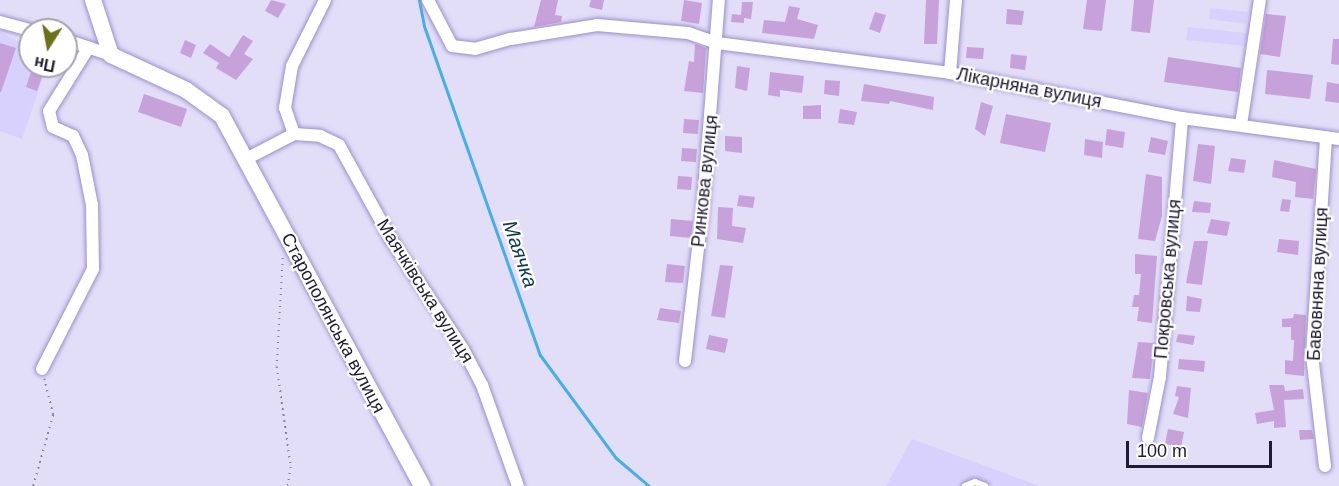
<!DOCTYPE html>
<html>
<head>
<meta charset="utf-8">
<style>
	body { margin:0 }
	#map { position:relative; width:1339px; height:486px; overflow:hidden; background:#e2def8; font-family:Arial,sans-serif }
	div>[style] { position:absolute }
	[style*='--x'] { left:calc(var(--x)*1px); top:calc(var(--y)*1px); width:calc(var(--w)*1px); rotate:calc(var(--a)*1deg) }
	.built>* { inset:0; background:#d9d1fd }
	.stream>* { height:3px; margin:-1.5px; padding:0 1.5px; transform-origin:1.5px; border-radius:1.5px; background:#44b0e5 }
	.building>* { inset:0; background:#c7a1da }
	.path>* { height:1.5px; margin-top:-0.75px; transform-origin:0; background:repeating-linear-gradient(90deg,#847f98 0 1.5px,transparent 0 6px) }
	.roads { filter:drop-shadow(0 0 2px #9c8ecc) drop-shadow(0 0 2px #9c8ecc) }
	.lane>* { height:6px; margin:-3px; padding:0 3px; transform-origin:3px; border-radius:3px; background:#fff }
	.street>* { height:12px; margin:-6px; padding:0 6px; transform-origin:6px; border-radius:6px; background:#fff }
	.secondary>* { height:16px; margin:-8px; padding:0 8px; transform-origin:8px; border-radius:8px; background:#fff }
	span { translate:-50% -50%; white-space:nowrap; text-align:center; line-height:1.15; -webkit-text-stroke:4.5px #fff; paint-order:stroke }
	.street-label { font-size:18px; color:#201a32 }
	.water-label { font-size:20px; color:#0b3a50; font-style:italic }
	.north { position:absolute; left:18px; top:18px; width:60px; height:60px; box-sizing:border-box; background:#fff; border:2px solid #a6a3ad; border-radius:50%; rotate:191deg; font-size:16px; font-weight:700; line-height:24px; text-align:center; color:#201a32 }
	.north::after { content:''; display:block; margin:auto; width:21px; height:27px; background:#6b7219; clip-path:polygon(50% 0,100% 100%,50% 72%,0 100%) }
	.scale { position:absolute; left:1126px; top:441px; width:146px; height:27px; box-sizing:border-box; border:3px solid #201a32; border-top:0; padding-left:8px; font-size:18px; line-height:21px; white-space:nowrap; color:#201a32; -webkit-text-stroke:4px #fff; paint-order:stroke }
</style>
</head>
<body>
<div id="map">
	<div class="built">
		<i style="clip-path:polygon(1210px 8px,1248px 12px,1246px 24px,1209px 19px)"></i>
		<i style="clip-path:polygon(1188px 27px,1247px 33px,1245px 46px,1186px 40px)"></i>
		<i style="clip-path:polygon(0 32px,30px 47px,30px 66px,47px 66px,22px 139px,0 131px)"></i>
		<i style="clip-path:polygon(912px 439px,1040px 486px,886px 486px)"></i>
	</div>
	<div class="stream">
		<i style="--x:419;--y:0;--w:26;--a:79"></i>
		<i style="--x:424;--y:26;--w:349;--a:70.6"></i>
		<i style="--x:540;--y:355;--w:128;--a:53.6"></i>
		<i style="--x:616;--y:458;--w:43;--a:40.3"></i>
	</div>
	<div class="building">
		<i style="clip-path:polygon(271px 0,286px 4px,278px 18px,265px 11px)"></i>
		<i style="clip-path:polygon(541px 0,558px 0,555px 15px,562px 16px,561px 22px,534px 27px)"></i>
		<i style="clip-path:polygon(591px 0,604px 0,602px 10px,589px 7px)"></i>
		<i style="clip-path:polygon(684px 0,702px 3px,699px 24px,681px 21px)"></i>
		<i style="clip-path:polygon(926px 0,939px 0,937px 44px,924px 44px)"></i>
		<i style="clip-path:polygon(1087px 0,1106px 0,1102px 31px,1083px 29px)"></i>
		<i style="clip-path:polygon(1134px 0,1154px 0,1150px 33px,1131px 31px)"></i>
		<i style="clip-path:polygon(742px 2px,753px 2px,751px 19px,744px 18px,744px 23px,731px 22px,732px 14px,741px 15px)"></i>
		<i style="clip-path:polygon(789px 6px,800px 8px,797px 19px,818px 25px,814px 39px,762px 33px,764px 20px,785px 22px)"></i>
		<i style="clip-path:polygon(1007px 9px,1024px 11px,1022px 25px,1006px 24px)"></i>
		<i style="clip-path:polygon(875px 12px,886px 15px,880px 33px,869px 29px)"></i>
		<i style="clip-path:polygon(1266px 14px,1286px 16px,1280px 57px,1260px 54px)"></i>
		<i style="clip-path:polygon(243px 35px,253px 41px,244px 54px,253px 59px,236px 80px,216px 68px,219px 63px,203px 53px,210px 44px,229px 57px)"></i>
		<i style="clip-path:polygon(1333px 39px,1339px 39px,1339px 65px,1331px 64px)"></i>
		<i style="clip-path:polygon(185px 40px,196px 45px,191px 58px,180px 53px)"></i>
		<i style="clip-path:polygon(0 43px,16px 48px,1px 92px,0 92px)"></i>
		<i style="clip-path:polygon(695px 44px,706px 48px,703px 93px,684px 91px,689px 61px,694px 62px)"></i>
		<i style="clip-path:polygon(967px 47px,984px 48px,983px 59px,966px 58px)"></i>
		<i style="clip-path:polygon(1011px 54px,1027px 56px,1025px 70px,1010px 68px)"></i>
		<i style="clip-path:polygon(1168px 57px,1241px 68px,1238px 92px,1164px 82px)"></i>
		<i style="clip-path:polygon(33px 66px,46px 66px,37px 91px,26px 87px)"></i>
		<i style="clip-path:polygon(737px 66px,750px 68px,747px 91px,735px 88px)"></i>
		<i style="clip-path:polygon(1267px 70px,1313px 75px,1310px 99px,1265px 94px)"></i>
		<i style="clip-path:polygon(770px 72px,804px 76px,802px 93px,780px 90px,780px 97px,768px 95px)"></i>
		<i style="clip-path:polygon(825px 80px,840px 81px,839px 96px,824px 94px)"></i>
		<i style="clip-path:polygon(1327px 82px,1339px 84px,1339px 103px,1325px 101px)"></i>
		<i style="clip-path:polygon(864px 84px,934px 97px,933px 110px,890px 101px,889px 104px,861px 101px)"></i>
		<i style="clip-path:polygon(144px 94px,187px 109px,181px 127px,138px 112px)"></i>
		<i style="clip-path:polygon(981px 102px,993px 106px,985px 136px,975px 129px)"></i>
		<i style="clip-path:polygon(821px 105px,821px 119px,803px 119px,803px 106px)"></i>
		<i style="clip-path:polygon(840px 109px,857px 112px,854px 125px,838px 123px)"></i>
		<i style="clip-path:polygon(1006px 114px,1051px 123px,1045px 152px,1000px 143px)"></i>
		<i style="clip-path:polygon(684px 119px,699px 120px,698px 134px,683px 133px)"></i>
		<i style="clip-path:polygon(1107px 129px,1125px 132px,1123px 148px,1105px 145px)"></i>
		<i style="clip-path:polygon(725px 136px,742px 137px,742px 153px,725px 151px)"></i>
		<i style="clip-path:polygon(1151px 137px,1168px 141px,1165px 155px,1148px 152px)"></i>
		<i style="clip-path:polygon(1085px 139px,1103px 142px,1102px 158px,1084px 155px)"></i>
		<i style="clip-path:polygon(1198px 144px,1215px 146px,1211px 184px,1193px 181px)"></i>
		<i style="clip-path:polygon(682px 148px,697px 149px,696px 162px,681px 161px)"></i>
		<i style="clip-path:polygon(1231px 158px,1246px 160px,1244px 173px,1228px 171px)"></i>
		<i style="clip-path:polygon(1274px 160px,1316px 169px,1313px 199px,1295px 197px,1296px 182px,1272px 177px)"></i>
		<i style="clip-path:polygon(1146px 174px,1162px 177px,1162px 216px,1155px 241px,1138px 239px)"></i>
		<i style="clip-path:polygon(678px 176px,692px 177px,691px 190px,677px 189px)"></i>
		<i style="clip-path:polygon(739px 195px,755px 197px,753px 208px,737px 206px)"></i>
		<i style="clip-path:polygon(1282px 199px,1291px 200px,1289px 212px,1280px 211px)"></i>
		<i style="clip-path:polygon(1194px 201px,1211px 203px,1210px 213px,1192px 212px)"></i>
		<i style="clip-path:polygon(718px 207px,733px 208px,732px 226px,746px 228px,743px 243px,717px 239px)"></i>
		<i style="clip-path:polygon(671px 219px,693px 221px,691px 238px,670px 236px)"></i>
		<i style="clip-path:polygon(1211px 219px,1230px 222px,1227px 236px,1207px 233px)"></i>
		<i style="clip-path:polygon(1279px 239px,1299px 241px,1298px 255px,1277px 252px)"></i>
		<i style="clip-path:polygon(1194px 241px,1208px 241px,1202px 285px,1186px 283px)"></i>
		<i style="clip-path:polygon(1135px 254px,1157px 256px,1152px 323px,1137px 321px,1139px 307px,1132px 307px,1134px 295px,1139px 295px,1141px 274px,1135px 274px)"></i>
		<i style="clip-path:polygon(667px 264px,685px 266px,683px 283px,665px 282px)"></i>
		<i style="clip-path:polygon(720px 265px,733px 266px,725px 318px,711px 316px)"></i>
		<i style="clip-path:polygon(1187px 296px,1202px 299px,1200px 312px,1186px 311px)"></i>
		<i style="clip-path:polygon(660px 308px,681px 311px,679px 323px,657px 320px)"></i>
		<i style="clip-path:polygon(1294px 314px,1306px 315px,1304px 376px,1285px 374px,1285px 360px,1293px 361px,1294px 340px,1291px 340px,1291px 327px,1282px 327px,1282px 319px,1293px 318px)"></i>
		<i style="clip-path:polygon(1178px 334px,1195px 336px,1193px 345px,1176px 342px)"></i>
		<i style="clip-path:polygon(709px 335px,728px 339px,725px 353px,706px 349px)"></i>
		<i style="clip-path:polygon(1138px 342px,1154px 343px,1150px 379px,1132px 378px)"></i>
		<i style="clip-path:polygon(1179px 359px,1205px 361px,1204px 372px,1178px 369px)"></i>
		<i style="clip-path:polygon(1269px 385px,1284px 385px,1285px 391px,1303px 389px,1304px 399px,1284px 400px,1286px 427px,1274px 428px,1274px 421px,1257px 424px,1255px 413px,1274px 410px)"></i>
		<i style="clip-path:polygon(1177px 386px,1191px 388px,1188px 418px,1173px 414px,1179px 397px,1175px 396px)"></i>
		<i style="clip-path:polygon(1129px 390px,1148px 393px,1142px 427px,1127px 424px)"></i>
		<i style="clip-path:polygon(1168px 429px,1184px 432px,1181px 447px,1165px 444px)"></i>
		<i style="clip-path:polygon(1299px 430px,1312px 430px,1314px 439px,1300px 440px)"></i>
	</div>
	<div class="path">
		<i style="--x:283;--y:258;--w:109;--a:93.2"></i>
		<i style="--x:277;--y:367;--w:101;--a:82"></i>
		<i style="--x:291;--y:467;--w:19;--a:99"></i>
		<i style="--x:33;--y:486;--w:74;--a:-74.3"></i>
		<i style="--x:53;--y:415;--w:37;--a:-104"></i>
	</div>
	<div class="roads">
		<div class="lane">
			<i style="--x:965;--y:486;--w:11;--a:-22"></i>
			<i style="--x:975;--y:482;--w:11;--a:22"></i>
		</div>
		<div class="street">
			<i style="--x:428;--y:0;--w:52;--a:62.4"></i>
			<i style="--x:452;--y:46;--w:23;--a:7"></i>
			<i style="--x:475;--y:49;--w:37;--a:-16"></i>
			<i style="--x:511;--y:39;--w:87;--a:-9.2"></i>
			<i style="--x:597;--y:25;--w:91;--a:5"></i>
			<i style="--x:688;--y:33;--w:31;--a:19"></i>
			<i style="--x:717;--y:43;--w:235;--a:7.3"></i>
			<i style="--x:950;--y:73;--w:236;--a:11"></i>
			<i style="--x:1182;--y:118;--w:158;--a:7.6"></i>
			<i style="--x:0;--y:22;--w:31;--a:15"></i>
			<i style="--x:66;--y:40;--w:47;--a:18.4"></i>
			<i style="--x:950;--y:73;--w:73;--a:-85.3"></i>
			<i style="--x:1241;--y:125;--w:126;--a:-81.4"></i>
			<i style="--x:294;--y:134;--w:26;--a:4"></i>
			<i style="--x:320;--y:136;--w:21;--a:25"></i>
			<i style="--x:339;--y:145;--w:110;--a:61.1"></i>
			<i style="--x:392;--y:241;--w:129;--a:56.7"></i>
			<i style="--x:463;--y:349;--w:41;--a:62.2"></i>
			<i style="--x:482;--y:385;--w:107;--a:70.4"></i>
			<i style="--x:246;--y:159;--w:54;--a:-27.5"></i>
			<i style="--x:294;--y:134;--w:28;--a:-109"></i>
			<i style="--x:285;--y:108;--w:43;--a:-80.5"></i>
			<i style="--x:292;--y:66;--w:74;--a:-63.4"></i>
			<i style="--x:685;--y:361;--w:156;--a:-83.4"></i>
			<i style="--x:703;--y:206;--w:207;--a:-85.6"></i>
			<i style="--x:42;--y:369;--w:112;--a:-63"></i>
			<i style="--x:93;--y:269;--w:64;--a:-90.9"></i>
			<i style="--x:92;--y:205;--w:51;--a:-101.3"></i>
			<i style="--x:82;--y:155;--w:21;--a:-115"></i>
			<i style="--x:73;--y:136;--w:22;--a:-156"></i>
			<i style="--x:53;--y:127;--w:16;--a:-104"></i>
			<i style="--x:49;--y:111;--w:75;--a:-58"></i>
			<i style="--x:1148;--y:438;--w:62;--a:-78.9"></i>
			<i style="--x:1160;--y:377;--w:260;--a:-85.1"></i>
			<i style="--x:1325;--y:466;--w:112;--a:-96.7"></i>
			<i style="--x:1312;--y:355;--w:218;--a:-86.3"></i>
		</div>
		<div class="secondary">
			<i style="--x:93;--y:0;--w:58;--a:71.9"></i>
			<i style="--x:111;--y:55;--w:83;--a:25"></i>
			<i style="--x:186;--y:90;--w:44;--a:35.8"></i>
			<i style="--x:222;--y:116;--w:421;--a:61.6"></i>
		</div>
	</div>
	<div class="street-label">
		<span style="left:1029px;top:88px;rotate:11deg">Лікарняна вулиця</span>
		<span style="left:705px;top:181px;rotate:-84deg">Ринкова вулиця</span>
		<span style="left:1168px;top:279px;rotate:-85deg">Покровська вулиця</span>
		<span style="left:1318px;top:284px;rotate:-87deg">Бавовняна вулиця</span>
		<span style="left:425px;top:291px;rotate:58deg">Маячківська вулиця</span>
		<span style="left:333px;top:323px;rotate:62deg">Старополянська вулиця</span>
	</div>
	<div class="water-label">
		<span style="left:520px;top:254px;rotate:71deg">Маячка</span>
	</div>
	<div class="north">Пн</div>
	<div class="scale">100 m</div>
</div>
</body>
</html>
